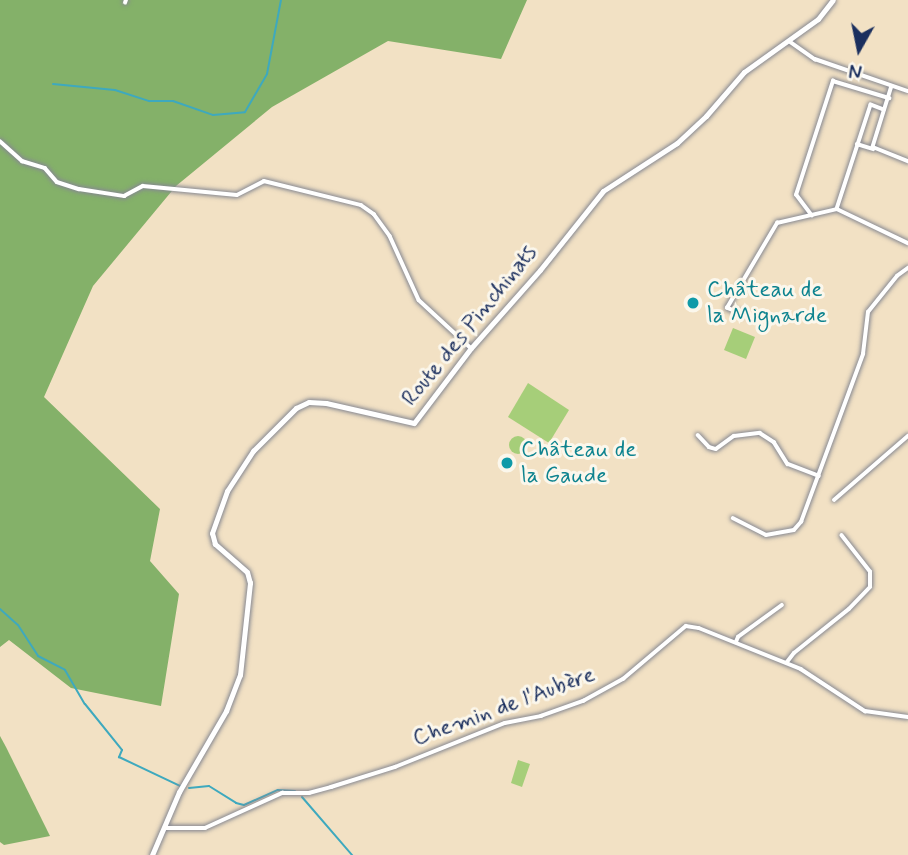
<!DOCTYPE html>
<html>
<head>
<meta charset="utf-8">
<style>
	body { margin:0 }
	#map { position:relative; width:908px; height:855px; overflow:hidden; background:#f2e1c4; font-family:Mynerve,sans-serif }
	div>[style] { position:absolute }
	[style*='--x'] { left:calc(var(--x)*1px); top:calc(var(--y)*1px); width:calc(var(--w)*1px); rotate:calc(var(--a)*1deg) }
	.green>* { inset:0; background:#a6ce79 }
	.round { border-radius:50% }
	.forest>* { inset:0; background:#84b169 }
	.stream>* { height:2px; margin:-1px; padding:0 1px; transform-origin:1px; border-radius:1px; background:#3ea9be }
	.roads { filter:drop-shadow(0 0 2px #868891) drop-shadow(0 0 2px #868891) }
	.street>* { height:3.5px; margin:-1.75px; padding:0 1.75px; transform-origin:1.75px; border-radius:1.75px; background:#fff }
	.secondary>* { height:5px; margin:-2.5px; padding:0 2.5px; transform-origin:2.5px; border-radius:2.5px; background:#fff }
	.dots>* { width:19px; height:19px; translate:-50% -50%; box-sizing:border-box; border:4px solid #fbf7ec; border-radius:50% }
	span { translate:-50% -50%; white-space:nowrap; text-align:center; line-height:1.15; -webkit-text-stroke:6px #fbf7ec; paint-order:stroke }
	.culture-label { font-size:23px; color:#0d838f }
	.left { translate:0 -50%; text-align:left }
	.street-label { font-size:23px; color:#1b2f5e }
	.north { position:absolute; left:824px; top:14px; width:70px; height:70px; -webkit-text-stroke:5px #fbf7ec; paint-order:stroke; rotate:189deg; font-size:19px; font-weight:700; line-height:28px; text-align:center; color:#1b2f5e }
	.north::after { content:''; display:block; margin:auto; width:24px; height:32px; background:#1b2f5e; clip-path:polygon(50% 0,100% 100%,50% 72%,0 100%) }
</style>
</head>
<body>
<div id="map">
	<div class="green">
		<i style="clip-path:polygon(733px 328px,755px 337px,746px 359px,724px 350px)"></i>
		<i style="clip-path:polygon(528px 383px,569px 410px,549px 443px,508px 417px)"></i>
		<i class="round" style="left:509px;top:436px;width:18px;height:18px"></i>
		<i style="clip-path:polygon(518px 760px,530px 764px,522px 787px,511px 783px)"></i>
	</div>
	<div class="forest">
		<i style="clip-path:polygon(0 0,527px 0,501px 59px,388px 41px,272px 107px,176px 186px,93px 286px,44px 397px,160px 509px,150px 561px,179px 594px,161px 706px,71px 688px,9px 640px,0 647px)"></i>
		<i style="clip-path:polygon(0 736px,6px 747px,50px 836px,4px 845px,0 842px)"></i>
	</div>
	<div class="stream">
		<i style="--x:53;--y:84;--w:62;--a:5.5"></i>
		<i style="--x:115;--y:90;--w:36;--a:18"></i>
		<i style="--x:149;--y:101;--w:24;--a:0"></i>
		<i style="--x:173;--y:101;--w:42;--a:19.3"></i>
		<i style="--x:213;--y:115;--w:32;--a:-5"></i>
		<i style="--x:245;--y:112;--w:44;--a:-59.9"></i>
		<i style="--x:267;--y:74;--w:75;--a:-79.3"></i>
		<i style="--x:0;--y:609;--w:24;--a:42"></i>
		<i style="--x:18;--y:625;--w:37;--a:57"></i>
		<i style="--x:38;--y:656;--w:30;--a:27"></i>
		<i style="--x:65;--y:670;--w:39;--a:60"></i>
		<i style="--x:85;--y:704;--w:59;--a:51.2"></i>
		<i style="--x:122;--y:750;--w:8;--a:113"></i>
		<i style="--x:119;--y:757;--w:68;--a:25.4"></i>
		<i style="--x:189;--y:788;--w:20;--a:-6"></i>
		<i style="--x:209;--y:786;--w:32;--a:32"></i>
		<i style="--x:236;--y:803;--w:8;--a:14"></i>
		<i style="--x:244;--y:805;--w:37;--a:-24"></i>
		<i style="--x:278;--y:790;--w:17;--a:3"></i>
		<i style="--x:302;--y:797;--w:77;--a:49.2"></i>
	</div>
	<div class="roads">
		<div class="street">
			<i style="--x:125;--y:3;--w:3;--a:-72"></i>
			<i style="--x:789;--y:41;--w:32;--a:35"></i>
			<i style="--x:815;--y:59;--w:98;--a:19"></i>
			<i style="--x:892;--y:86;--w:64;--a:107.3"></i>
			<i style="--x:873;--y:147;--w:38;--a:22"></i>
			<i style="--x:884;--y:110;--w:14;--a:-159"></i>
			<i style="--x:871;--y:105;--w:109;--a:108.1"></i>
			<i style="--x:837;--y:209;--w:79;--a:25.6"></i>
			<i style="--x:0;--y:141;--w:30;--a:42"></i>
			<i style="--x:22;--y:161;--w:24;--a:17"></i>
			<i style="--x:45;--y:168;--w:18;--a:49"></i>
			<i style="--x:57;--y:182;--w:23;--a:18"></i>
			<i style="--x:79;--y:189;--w:46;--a:8.8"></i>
			<i style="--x:124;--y:196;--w:21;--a:-28"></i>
			<i style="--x:143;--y:186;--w:94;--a:5.5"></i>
			<i style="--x:237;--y:195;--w:30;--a:-27"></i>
			<i style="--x:264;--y:181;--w:100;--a:13.9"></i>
			<i style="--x:361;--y:205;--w:16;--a:35"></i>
			<i style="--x:374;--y:214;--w:27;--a:54"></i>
			<i style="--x:390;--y:236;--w:70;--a:65.6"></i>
			<i style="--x:419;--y:300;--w:71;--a:42.7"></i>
			<i style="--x:857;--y:144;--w:17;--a:17"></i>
			<i style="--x:812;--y:216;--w:26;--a:-127"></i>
			<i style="--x:796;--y:195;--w:120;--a:-72"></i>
			<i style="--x:833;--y:81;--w:59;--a:16.9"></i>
			<i style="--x:745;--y:315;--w:19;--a:-159"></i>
			<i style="--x:727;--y:308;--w:99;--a:-59.5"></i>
			<i style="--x:777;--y:223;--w:62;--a:-13.1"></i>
			<i style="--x:698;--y:435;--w:16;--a:47"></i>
			<i style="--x:709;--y:447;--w:7;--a:16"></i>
			<i style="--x:716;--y:449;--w:22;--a:-36"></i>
			<i style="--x:734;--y:436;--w:26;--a:-7"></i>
			<i style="--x:760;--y:433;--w:17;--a:33"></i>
			<i style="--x:774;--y:442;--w:26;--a:58"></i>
			<i style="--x:788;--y:464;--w:33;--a:21"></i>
			<i style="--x:834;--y:500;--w:98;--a:-40.9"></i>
			<i style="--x:733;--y:518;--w:37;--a:27"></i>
			<i style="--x:766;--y:535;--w:28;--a:-10"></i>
			<i style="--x:794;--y:530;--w:11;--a:-49"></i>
			<i style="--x:801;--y:522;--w:179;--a:-69.7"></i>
			<i style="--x:863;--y:354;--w:42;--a:-83.2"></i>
			<i style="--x:868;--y:312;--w:46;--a:-51.1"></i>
			<i style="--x:897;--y:276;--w:14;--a:-36"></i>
			<i style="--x:736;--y:642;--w:5;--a:-68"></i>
			<i style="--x:738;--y:637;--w:54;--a:-36"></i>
			<i style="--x:787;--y:662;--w:11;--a:-52"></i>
			<i style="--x:794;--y:653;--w:70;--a:-38.7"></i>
			<i style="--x:849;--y:609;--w:30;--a:-46"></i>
			<i style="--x:870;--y:587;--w:15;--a:-90"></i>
			<i style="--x:870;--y:572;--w:46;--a:-127.9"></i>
			<i style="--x:166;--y:828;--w:39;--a:0"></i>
			<i style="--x:205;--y:828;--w:85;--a:-24.4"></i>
			<i style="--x:282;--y:793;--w:27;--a:0"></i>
			<i style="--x:309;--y:793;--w:23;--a:-15"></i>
			<i style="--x:331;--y:787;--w:67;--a:-17.4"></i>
			<i style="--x:395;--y:767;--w:118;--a:-21.8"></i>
			<i style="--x:505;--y:723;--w:37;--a:-11"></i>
			<i style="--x:541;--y:716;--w:45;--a:-19.7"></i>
			<i style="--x:583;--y:701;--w:46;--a:-28.8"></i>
			<i style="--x:623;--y:679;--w:82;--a:-40.1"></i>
			<i style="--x:686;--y:626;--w:13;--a:9"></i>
			<i style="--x:699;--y:628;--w:110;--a:21.9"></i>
			<i style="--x:801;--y:669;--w:77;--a:33.3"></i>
			<i style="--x:865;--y:711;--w:43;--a:7.9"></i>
		</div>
		<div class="secondary">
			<i style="--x:152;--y:855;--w:69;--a:-66.8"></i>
			<i style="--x:179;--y:792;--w:94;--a:-59.9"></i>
			<i style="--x:226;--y:711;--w:39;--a:-69"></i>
			<i style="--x:240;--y:675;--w:93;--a:-83.8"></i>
			<i style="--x:250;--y:583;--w:11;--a:-105"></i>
			<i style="--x:247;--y:572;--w:43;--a:-138.8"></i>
			<i style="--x:215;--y:544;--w:11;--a:-105"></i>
			<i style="--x:212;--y:533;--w:45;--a:-70.3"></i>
			<i style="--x:227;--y:491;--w:48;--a:-57"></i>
			<i style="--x:253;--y:451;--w:61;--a:-45"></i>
			<i style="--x:296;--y:408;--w:14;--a:-25"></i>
			<i style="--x:309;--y:402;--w:17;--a:3"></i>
			<i style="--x:326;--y:403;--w:90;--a:12.8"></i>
			<i style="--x:414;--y:423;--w:94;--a:-52.8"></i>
			<i style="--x:471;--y:348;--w:104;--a:-48.5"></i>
			<i style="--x:540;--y:270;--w:101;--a:-51.4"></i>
			<i style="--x:603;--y:191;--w:88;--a:-33"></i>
			<i style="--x:677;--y:143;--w:40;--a:-43"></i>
			<i style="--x:706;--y:116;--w:58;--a:-49.2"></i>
			<i style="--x:744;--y:72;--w:91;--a:-35.6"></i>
			<i style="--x:818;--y:19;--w:24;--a:-52"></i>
		</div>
	</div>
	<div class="dots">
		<i style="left:693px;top:303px;background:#0f9aa8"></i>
		<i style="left:507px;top:463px;background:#0f9aa8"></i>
	</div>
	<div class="culture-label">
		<span class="left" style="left:707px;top:303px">Château de<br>la Mignarde</span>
		<span class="left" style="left:521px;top:463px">Château de<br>la Gaude</span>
	</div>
	<div class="street-label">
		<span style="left:470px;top:326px;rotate:-51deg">Route des Pinchinats</span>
		<span style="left:504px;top:707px;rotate:-20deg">Chemin de l'Aubère</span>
	</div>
	<div class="north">N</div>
</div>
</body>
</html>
